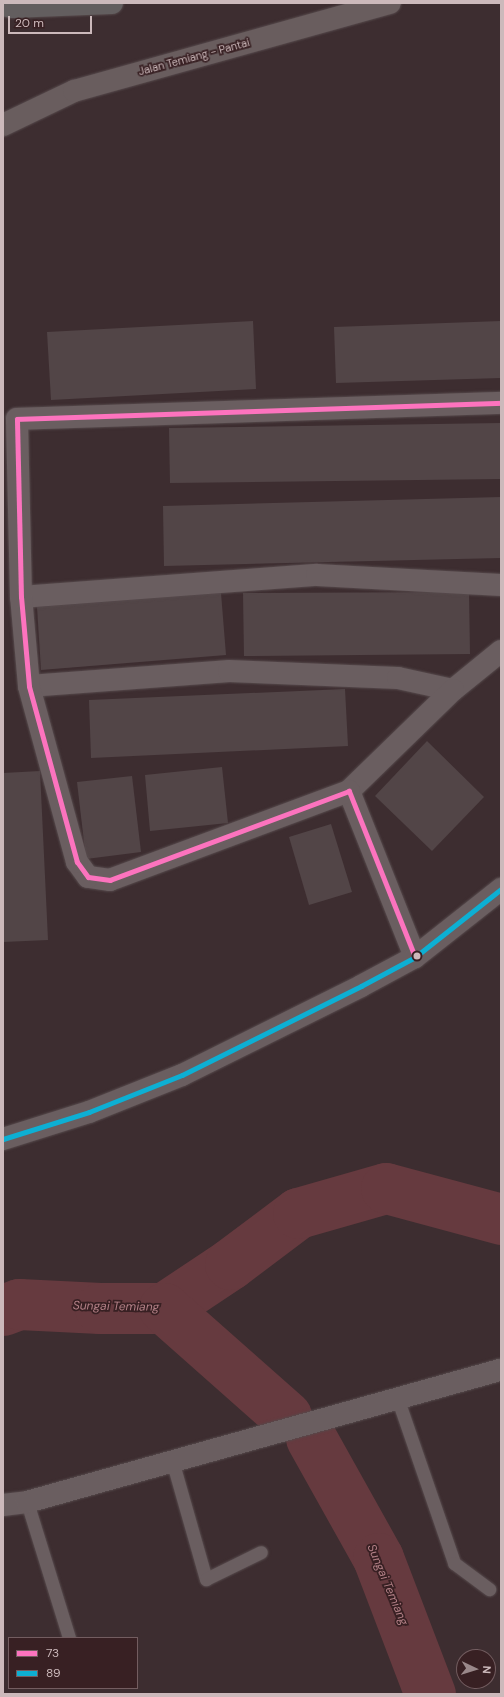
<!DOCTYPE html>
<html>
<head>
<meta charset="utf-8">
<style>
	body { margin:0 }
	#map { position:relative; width:504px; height:1697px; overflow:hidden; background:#3d2d30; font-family:"DM Sans",sans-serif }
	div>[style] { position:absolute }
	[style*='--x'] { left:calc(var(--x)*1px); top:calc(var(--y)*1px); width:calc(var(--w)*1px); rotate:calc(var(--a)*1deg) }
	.river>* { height:51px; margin:-25.5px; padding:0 25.5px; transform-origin:25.5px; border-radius:25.5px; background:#663a3f }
	.building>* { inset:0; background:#524547 }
	.roads { filter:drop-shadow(0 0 1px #564a4c) drop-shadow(0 0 1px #564a4c) }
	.service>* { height:13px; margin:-6.5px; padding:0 6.5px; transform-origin:6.5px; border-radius:6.5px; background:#6a5e60 }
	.minor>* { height:22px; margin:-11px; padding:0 11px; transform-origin:11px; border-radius:11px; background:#6a5e60 }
	.tertiary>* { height:22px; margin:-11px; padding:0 11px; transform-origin:11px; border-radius:11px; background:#6a5e60 }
	.secondary>* { height:22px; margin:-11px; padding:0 11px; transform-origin:11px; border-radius:11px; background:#695d5e }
	.motorway>* { height:22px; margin:-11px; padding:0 11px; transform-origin:11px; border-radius:11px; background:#635e5f }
	.bus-1>* { height:5px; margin:-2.5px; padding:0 2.5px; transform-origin:2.5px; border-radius:2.5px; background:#fc73be }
	.bus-2>* { height:5px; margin:-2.5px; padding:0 2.5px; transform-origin:2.5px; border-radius:2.5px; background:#0dafd3 }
	.dots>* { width:11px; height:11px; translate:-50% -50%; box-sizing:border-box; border:2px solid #382023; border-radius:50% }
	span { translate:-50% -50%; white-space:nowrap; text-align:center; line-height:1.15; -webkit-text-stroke:3.5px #382023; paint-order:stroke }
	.street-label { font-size:11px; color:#ccb9bb }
	.water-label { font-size:12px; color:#b38087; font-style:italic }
	.frame { position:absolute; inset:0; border:4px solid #ccb9bb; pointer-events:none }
	.legend { position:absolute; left:8px; top:1637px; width:130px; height:52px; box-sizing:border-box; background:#382023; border:1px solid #735d60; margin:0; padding:5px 7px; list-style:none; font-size:12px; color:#ccb9bb }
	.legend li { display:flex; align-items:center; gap:8px; height:20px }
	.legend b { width:20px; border:1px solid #735d60 }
	.north { position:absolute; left:456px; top:1649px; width:40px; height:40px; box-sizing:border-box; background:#382023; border:1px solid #735d60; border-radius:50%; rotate:94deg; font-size:11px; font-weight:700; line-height:16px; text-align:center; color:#ccb9bb }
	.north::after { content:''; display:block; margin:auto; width:14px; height:18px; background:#9a888a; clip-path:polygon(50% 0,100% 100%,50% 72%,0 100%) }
	.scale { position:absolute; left:8px; top:16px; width:84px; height:18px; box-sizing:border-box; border:2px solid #ccb9bb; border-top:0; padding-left:5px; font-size:12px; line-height:14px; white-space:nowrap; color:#ccb9bb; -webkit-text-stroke:3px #382023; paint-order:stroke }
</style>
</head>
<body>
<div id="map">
	<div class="river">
		<i style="--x:164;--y:1308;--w:79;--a:-33.7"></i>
		<i style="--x:230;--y:1264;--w:85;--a:-36.9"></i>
		<i style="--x:298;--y:1213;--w:91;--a:-15.9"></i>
		<i style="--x:386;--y:1188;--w:119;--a:15.1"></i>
		<i style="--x:3;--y:1310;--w:17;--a:-21"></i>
		<i style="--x:19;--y:1304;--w:81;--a:2.8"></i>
		<i style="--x:100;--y:1308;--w:64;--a:0"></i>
		<i style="--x:164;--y:1308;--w:163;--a:41.5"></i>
		<i style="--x:311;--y:1438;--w:137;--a:60.8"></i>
		<i style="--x:378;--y:1558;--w:146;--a:69.1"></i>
	</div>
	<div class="building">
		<i style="clip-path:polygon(253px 321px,256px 389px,51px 400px,47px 332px)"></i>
		<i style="clip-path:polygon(501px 321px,501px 378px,336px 383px,334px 327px)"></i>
		<i style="clip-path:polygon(501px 423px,501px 479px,170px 483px,169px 428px)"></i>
		<i style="clip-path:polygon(501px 497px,501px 558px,164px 566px,163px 506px)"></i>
		<i style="clip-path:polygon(469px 592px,470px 654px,244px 656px,243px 593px)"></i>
		<i style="clip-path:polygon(221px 593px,226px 655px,41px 670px,37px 607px)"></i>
		<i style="clip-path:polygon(345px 689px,348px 746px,91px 758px,89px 700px)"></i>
		<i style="clip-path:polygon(427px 741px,484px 797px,432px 851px,375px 796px)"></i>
		<i style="clip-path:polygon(222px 767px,228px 823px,150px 831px,145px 775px)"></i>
		<i style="clip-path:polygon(40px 771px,48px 940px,3px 942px,3px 773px)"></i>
		<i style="clip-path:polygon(132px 776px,141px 852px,86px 859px,77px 782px)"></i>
		<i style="clip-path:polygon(331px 824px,352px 892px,309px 905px,289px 837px)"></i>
	</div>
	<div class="roads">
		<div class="service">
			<i style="--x:397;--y:1397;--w:176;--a:71"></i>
			<i style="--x:454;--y:1563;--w:44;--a:36.6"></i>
			<i style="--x:172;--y:1460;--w:124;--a:74.1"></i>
			<i style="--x:206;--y:1579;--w:61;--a:-26.1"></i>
			<i style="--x:27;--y:1502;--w:142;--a:72.8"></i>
		</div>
		<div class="minor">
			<i style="--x:21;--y:597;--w:297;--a:-4.3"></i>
			<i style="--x:317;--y:575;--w:184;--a:3.1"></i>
			<i style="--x:29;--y:686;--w:201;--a:-4.3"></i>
			<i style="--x:229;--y:671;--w:169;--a:2.4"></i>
			<i style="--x:398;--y:678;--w:56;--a:12.3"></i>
			<i style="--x:453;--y:690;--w:62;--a:-39.1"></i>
			<i style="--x:349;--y:791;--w:145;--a:-44.2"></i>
			<i style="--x:415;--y:957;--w:179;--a:-111.7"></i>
			<i style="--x:349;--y:791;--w:255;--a:159.6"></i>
			<i style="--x:110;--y:880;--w:22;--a:-172"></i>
			<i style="--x:88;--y:877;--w:19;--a:-126"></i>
			<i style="--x:77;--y:862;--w:182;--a:-105.3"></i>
			<i style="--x:29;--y:686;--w:89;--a:-95.1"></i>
			<i style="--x:21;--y:597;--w:178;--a:-91.3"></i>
			<i style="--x:17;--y:419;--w:484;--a:-1.9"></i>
			<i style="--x:3;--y:1505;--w:24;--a:-7"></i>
			<i style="--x:27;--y:1502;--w:492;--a:-15.6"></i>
		</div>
		<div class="tertiary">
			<i style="--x:3;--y:1139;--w:90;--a:-17.4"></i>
			<i style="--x:89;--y:1112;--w:100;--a:-21.7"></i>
			<i style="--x:182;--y:1075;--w:200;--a:-26.4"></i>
			<i style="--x:361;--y:986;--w:61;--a:-28.2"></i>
			<i style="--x:415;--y:957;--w:110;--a:-38.3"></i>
		</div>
		<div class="secondary">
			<i style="--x:3;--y:125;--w:79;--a:-25.6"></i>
			<i style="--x:74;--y:91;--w:328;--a:-15.6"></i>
		</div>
		<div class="motorway">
			<i style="--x:3;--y:5;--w:9;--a:13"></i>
			<i style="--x:12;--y:7;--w:100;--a:-2.3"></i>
		</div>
	</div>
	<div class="bus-1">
		<i style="--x:415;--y:957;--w:179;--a:-111.7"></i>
		<i style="--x:349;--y:791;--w:255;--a:159.6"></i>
		<i style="--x:110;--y:880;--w:22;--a:-172"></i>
		<i style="--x:88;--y:877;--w:19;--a:-126"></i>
		<i style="--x:77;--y:862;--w:182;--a:-105.3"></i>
		<i style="--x:29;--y:686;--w:89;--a:-95.1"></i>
		<i style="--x:21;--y:597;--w:178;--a:-91.3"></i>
		<i style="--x:17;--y:419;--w:484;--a:-1.9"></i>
	</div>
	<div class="bus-2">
		<i style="--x:3;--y:1139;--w:90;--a:-17.4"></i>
		<i style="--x:89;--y:1112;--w:100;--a:-21.7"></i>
		<i style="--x:182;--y:1075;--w:200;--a:-26.4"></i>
		<i style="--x:361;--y:986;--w:61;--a:-28.2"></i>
		<i style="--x:415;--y:957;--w:110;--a:-38.3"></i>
	</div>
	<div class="dots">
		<i style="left:417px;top:956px;background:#ccb9bb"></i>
	</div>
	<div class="street-label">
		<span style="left:194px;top:57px;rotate:-15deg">Jalan Temiang - Pantai</span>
	</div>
	<div class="water-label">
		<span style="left:116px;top:1307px;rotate:1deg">Sungai Temiang</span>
		<span style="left:387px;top:1585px;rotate:67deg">Sungai Temiang</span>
	</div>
	<div class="frame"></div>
	<ul class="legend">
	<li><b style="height:5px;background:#fc73be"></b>73</li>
	<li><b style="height:5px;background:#0dafd3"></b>89</li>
	</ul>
	<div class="north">N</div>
	<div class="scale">20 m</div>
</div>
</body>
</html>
